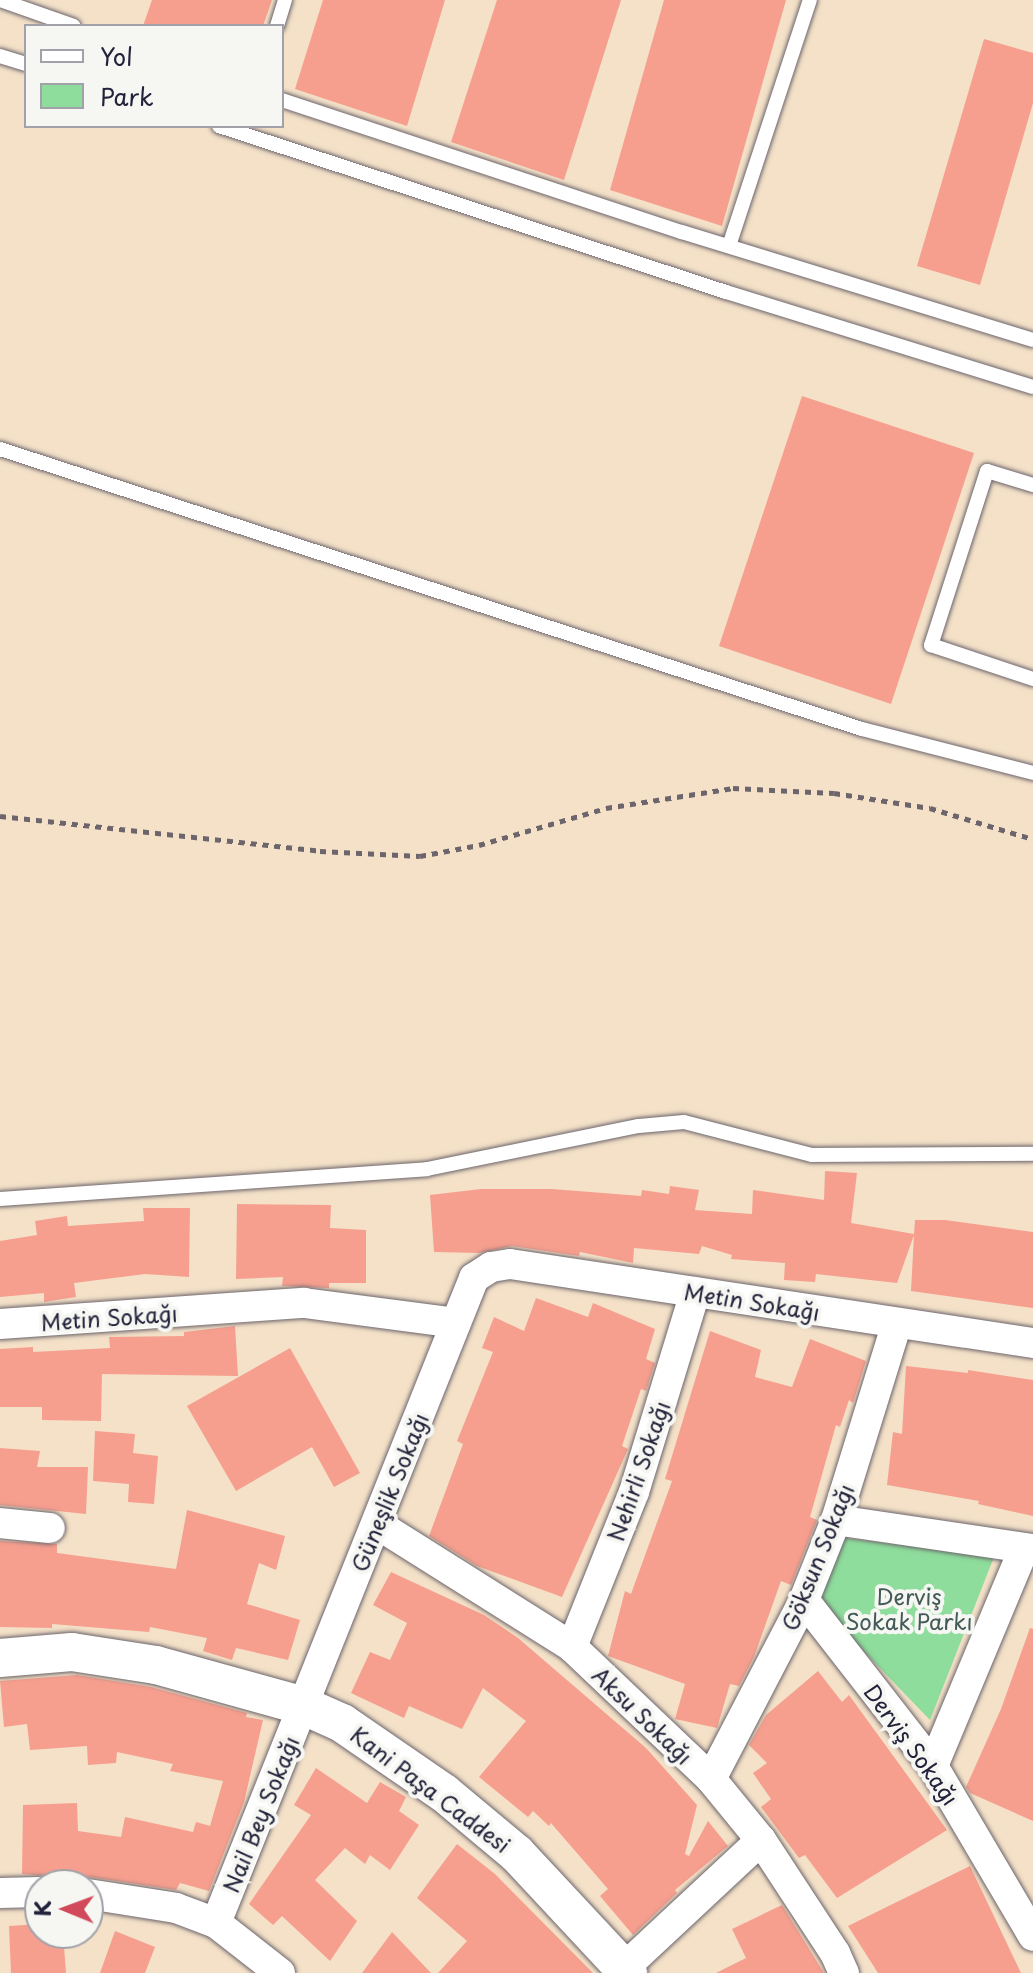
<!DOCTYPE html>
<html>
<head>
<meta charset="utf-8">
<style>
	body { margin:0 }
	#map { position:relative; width:1033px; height:1973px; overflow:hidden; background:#f4e1c8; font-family:"Playpen Sans",sans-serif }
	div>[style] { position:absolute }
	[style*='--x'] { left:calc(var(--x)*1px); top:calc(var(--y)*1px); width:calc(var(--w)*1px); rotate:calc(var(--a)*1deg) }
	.green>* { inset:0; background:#8edd9c }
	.building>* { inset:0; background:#f69f8f }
	.path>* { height:5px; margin-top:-2.5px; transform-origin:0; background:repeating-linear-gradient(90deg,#6c656c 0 6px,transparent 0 12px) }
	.roads { filter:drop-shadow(0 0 2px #6c656c) drop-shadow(0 0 2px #6c656c) }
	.service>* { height:14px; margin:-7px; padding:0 7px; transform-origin:7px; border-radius:7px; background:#fff }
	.minor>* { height:30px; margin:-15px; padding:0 15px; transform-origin:15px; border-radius:15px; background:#fff }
	.tertiary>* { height:38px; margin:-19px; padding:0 19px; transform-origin:19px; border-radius:19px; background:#fff }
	span { translate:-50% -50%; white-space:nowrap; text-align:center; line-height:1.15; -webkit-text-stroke:8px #f6f6f2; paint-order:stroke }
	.street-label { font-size:22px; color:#22223b }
	.park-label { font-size:22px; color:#425a58 }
	.legend { position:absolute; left:24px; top:24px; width:260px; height:104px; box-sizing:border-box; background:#f6f6f2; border:2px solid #a1a1a9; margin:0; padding:10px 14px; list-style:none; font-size:24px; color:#22223b }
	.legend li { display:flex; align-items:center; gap:16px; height:40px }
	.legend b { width:40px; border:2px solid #a1a1a9 }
	.north { position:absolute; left:24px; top:1869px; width:80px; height:80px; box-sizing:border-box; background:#f6f6f2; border:2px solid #a1a1a9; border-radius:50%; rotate:271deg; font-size:22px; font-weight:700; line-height:32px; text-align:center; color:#22223b }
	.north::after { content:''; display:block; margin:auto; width:28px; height:36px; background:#d1495b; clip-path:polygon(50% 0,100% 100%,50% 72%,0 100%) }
</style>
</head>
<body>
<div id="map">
	<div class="green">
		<i style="clip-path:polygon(838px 1537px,994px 1557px,930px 1720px,818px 1604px)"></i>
	</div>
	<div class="building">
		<i style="clip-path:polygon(152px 0,272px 0,263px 26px,143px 26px)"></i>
		<i style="clip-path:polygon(323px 0,445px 0,407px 126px,295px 89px)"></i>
		<i style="clip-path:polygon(497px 0,621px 0,564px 180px,451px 142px)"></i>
		<i style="clip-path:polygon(664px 0,786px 0,722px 226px,610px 190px)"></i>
		<i style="clip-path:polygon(984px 39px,1033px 53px,1033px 103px,980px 285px,917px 266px)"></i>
		<i style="clip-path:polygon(802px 396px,974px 453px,891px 704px,719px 646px)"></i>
		<i style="clip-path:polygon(825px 1171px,857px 1173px,851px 1223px,914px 1234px,915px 1220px,945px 1220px,1033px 1232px,1033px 1308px,911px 1291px,914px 1235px,897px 1283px,816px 1274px,815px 1282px,784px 1280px,785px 1263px,731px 1259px,732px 1255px,702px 1246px,699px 1254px,634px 1248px,633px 1263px,580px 1252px,579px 1256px,512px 1246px,479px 1253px,434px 1252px,430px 1195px,481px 1189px,552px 1189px,641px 1196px,642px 1190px,669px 1194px,670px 1186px,699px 1190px,695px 1210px,752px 1214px,753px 1190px,824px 1200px)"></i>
		<i style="clip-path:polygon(237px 1204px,331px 1205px,330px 1228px,366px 1230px,366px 1283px,329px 1283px,329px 1288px,282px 1286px,283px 1277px,236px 1279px)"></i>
		<i style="clip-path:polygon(143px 1208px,190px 1208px,189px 1277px,145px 1274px,74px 1283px,76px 1297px,44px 1302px,44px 1293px,0 1297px,0 1241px,37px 1235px,35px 1221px,67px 1216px,68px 1226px,144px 1221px)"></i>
		<i style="clip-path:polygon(536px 1298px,588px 1317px,593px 1303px,655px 1329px,646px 1359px,655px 1363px,646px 1391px,641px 1389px,622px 1446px,628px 1449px,562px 1597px,477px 1566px,429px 1536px,463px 1444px,457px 1441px,493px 1352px,482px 1348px,494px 1317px,524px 1331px)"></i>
		<i style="clip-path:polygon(235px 1326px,238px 1376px,102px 1374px,101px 1421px,42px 1420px,42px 1407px,0 1407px,0 1349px,33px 1347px,33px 1352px,110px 1348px,109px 1337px,184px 1336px,184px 1332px)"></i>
		<i style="clip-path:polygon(710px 1331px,761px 1350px,755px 1377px,792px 1387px,810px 1339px,866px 1361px,853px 1403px,849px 1400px,840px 1427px,836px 1425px,810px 1517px,817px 1520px,791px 1585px,781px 1581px,754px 1657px,739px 1686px,730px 1684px,717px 1728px,675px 1719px,685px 1684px,608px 1656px,625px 1591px,631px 1594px,672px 1481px,665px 1479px)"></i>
		<i style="clip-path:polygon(290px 1348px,360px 1473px,334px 1487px,312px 1447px,236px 1491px,187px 1406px)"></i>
		<i style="clip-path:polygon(906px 1366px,968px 1373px,968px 1370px,1033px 1380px,1033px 1516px,978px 1504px,979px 1501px,887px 1485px,893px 1432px,902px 1434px)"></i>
		<i style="clip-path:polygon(95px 1431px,135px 1434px,133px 1453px,158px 1456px,154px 1504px,128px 1502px,129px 1484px,93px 1481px)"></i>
		<i style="clip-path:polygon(0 1448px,40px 1451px,37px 1467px,88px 1467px,86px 1514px,0 1505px)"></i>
		<i style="clip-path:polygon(187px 1510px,285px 1536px,276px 1570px,259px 1563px,247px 1604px,300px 1620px,288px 1660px,236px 1648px,232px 1660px,203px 1651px,207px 1638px,150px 1627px,149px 1632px,52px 1624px,52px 1628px,0 1627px,0 1541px,57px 1544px,57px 1553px,176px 1569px)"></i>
		<i style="clip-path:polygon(391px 1572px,484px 1615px,518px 1638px,646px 1748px,697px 1805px,685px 1854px,689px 1856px,708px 1821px,728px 1846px,675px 1890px,677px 1893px,633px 1935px,600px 1896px,608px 1889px,551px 1823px,549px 1826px,533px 1811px,528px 1817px,479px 1777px,526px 1721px,483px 1688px,462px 1729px,409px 1706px,404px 1718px,351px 1693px,370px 1652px,390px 1660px,407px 1623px,373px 1605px)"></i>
		<i style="clip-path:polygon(1030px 1628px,1033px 1629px,1033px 1821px,970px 1793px,966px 1787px,1001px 1709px)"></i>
		<i style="clip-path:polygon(818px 1671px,842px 1702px,849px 1695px,947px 1830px,837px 1898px,805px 1855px,799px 1858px,761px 1807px,771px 1799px,753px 1773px,767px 1763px,749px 1745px,766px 1715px)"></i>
		<i style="clip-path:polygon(77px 1675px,151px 1687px,247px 1713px,246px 1717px,263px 1720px,244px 1802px,209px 1891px,180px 1883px,176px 1890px,50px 1871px,50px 1876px,22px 1874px,23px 1805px,77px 1803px,78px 1831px,121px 1837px,125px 1817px,193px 1832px,196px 1822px,210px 1826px,223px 1781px,170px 1771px,173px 1764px,117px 1752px,116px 1763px,88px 1765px,87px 1746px,30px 1750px,27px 1724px,4px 1727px,0 1681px)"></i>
		<i style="clip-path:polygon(316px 1768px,367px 1803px,380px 1782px,406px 1797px,399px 1811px,419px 1825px,390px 1870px,370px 1855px,365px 1864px,345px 1848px,315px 1880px,357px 1921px,330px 1961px,282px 1916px,273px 1925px,249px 1904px,311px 1815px,294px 1805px)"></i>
		<i style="clip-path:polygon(457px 1844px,495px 1874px,593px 1973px,438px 1973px,467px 1941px,417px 1898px)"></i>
		<i style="clip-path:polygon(970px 1866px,1021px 1973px,878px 1973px,848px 1926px)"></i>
		<i style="clip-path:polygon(782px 1905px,824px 1973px,716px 1973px,746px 1958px,732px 1929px)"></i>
		<i style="clip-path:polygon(40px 1924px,40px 1933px,63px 1933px,66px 1973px,11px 1973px,9px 1926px)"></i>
		<i style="clip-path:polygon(115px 1931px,155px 1947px,145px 1973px,100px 1973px)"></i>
		<i style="clip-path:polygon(392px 1932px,431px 1973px,362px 1973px)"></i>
	</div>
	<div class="path">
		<i style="--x:0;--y:816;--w:322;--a:6.2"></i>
		<i style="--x:320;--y:851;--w:100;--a:2.9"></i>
		<i style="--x:420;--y:856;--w:60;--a:-10.6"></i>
		<i style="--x:479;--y:845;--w:132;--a:-16.2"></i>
		<i style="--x:606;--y:808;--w:129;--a:-8.9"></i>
		<i style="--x:733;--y:788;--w:101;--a:2.8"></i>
		<i style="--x:834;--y:793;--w:97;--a:8.9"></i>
		<i style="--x:930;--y:808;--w:108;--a:16.8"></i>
	</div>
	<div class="roads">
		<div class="service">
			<i style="--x:0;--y:0;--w:78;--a:19.4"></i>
			<i style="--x:277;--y:26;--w:27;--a:-73"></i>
			<i style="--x:0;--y:56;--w:27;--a:17"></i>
			<i style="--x:282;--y:100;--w:421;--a:18.3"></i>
			<i style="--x:682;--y:232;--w:367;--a:17.1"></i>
			<i style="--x:219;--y:126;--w:533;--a:18.13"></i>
			<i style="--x:726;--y:292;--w:321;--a:17.2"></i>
			<i style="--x:729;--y:246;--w:259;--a:-71.8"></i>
			<i style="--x:0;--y:449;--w:906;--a:18"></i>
			<i style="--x:862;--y:729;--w:177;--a:14.4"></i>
			<i style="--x:1033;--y:485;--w:48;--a:-163.1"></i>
			<i style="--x:987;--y:471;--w:183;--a:107.8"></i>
			<i style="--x:931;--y:645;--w:108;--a:18.4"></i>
			<i style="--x:0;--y:1199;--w:428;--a:-4"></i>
			<i style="--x:427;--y:1169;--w:216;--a:-11.5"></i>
			<i style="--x:639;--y:1126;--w:45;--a:-5.1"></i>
			<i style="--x:684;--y:1122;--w:132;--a:14.5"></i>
			<i style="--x:812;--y:1155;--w:221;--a:-0.3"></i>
		</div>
		<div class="minor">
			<i style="--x:0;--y:1324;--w:305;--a:-4"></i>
			<i style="--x:304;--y:1303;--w:153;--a:7.5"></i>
			<i style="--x:836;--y:1520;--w:199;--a:8.4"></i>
			<i style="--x:0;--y:1523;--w:50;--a:5.7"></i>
			<i style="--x:377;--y:1524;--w:231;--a:32.2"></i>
			<i style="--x:572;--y:1647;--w:192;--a:43.5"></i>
			<i style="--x:711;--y:1779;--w:79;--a:50.7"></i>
			<i style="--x:761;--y:1840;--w:135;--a:56.8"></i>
			<i style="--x:835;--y:1953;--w:22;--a:66"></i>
			<i style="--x:804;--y:1600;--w:210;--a:52.1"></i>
			<i style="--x:933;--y:1766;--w:197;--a:59.5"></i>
			<i style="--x:572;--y:1647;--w:167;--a:-68.2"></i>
			<i style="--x:634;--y:1492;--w:209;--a:-73"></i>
			<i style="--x:933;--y:1766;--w:236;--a:-67.3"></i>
			<i style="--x:711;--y:1779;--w:202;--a:-62.5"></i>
			<i style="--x:804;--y:1600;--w:86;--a:-68.2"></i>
			<i style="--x:836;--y:1520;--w:206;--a:-72.8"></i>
			<i style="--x:0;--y:1893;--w:40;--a:-1.4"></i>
			<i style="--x:88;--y:1894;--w:89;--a:9"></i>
			<i style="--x:176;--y:1908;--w:43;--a:20.6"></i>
			<i style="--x:625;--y:1967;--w:186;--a:-43"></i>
			<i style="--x:280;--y:1973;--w:81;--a:-142"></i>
			<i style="--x:216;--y:1923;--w:695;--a:-68.2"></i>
			<i style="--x:474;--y:1278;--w:20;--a:-33"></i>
			<i style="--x:491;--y:1267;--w:19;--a:-9"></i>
			<i style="--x:510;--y:1264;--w:529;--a:8.59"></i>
		</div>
		<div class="tertiary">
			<i style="--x:0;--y:1658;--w:72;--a:-4.8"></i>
			<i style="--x:72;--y:1652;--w:85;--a:8.8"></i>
			<i style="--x:156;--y:1665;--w:154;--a:15.5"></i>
			<i style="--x:304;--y:1706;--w:42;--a:24.1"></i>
			<i style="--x:342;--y:1723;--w:124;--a:34.5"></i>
			<i style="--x:444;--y:1793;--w:95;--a:39.9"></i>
			<i style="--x:517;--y:1854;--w:163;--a:47"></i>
		</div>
	</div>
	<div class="street-label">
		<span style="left:752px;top:1301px;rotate:9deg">Metin Sokağı</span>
		<span style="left:109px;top:1317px;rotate:-4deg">Metin Sokağı</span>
		<span style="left:638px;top:1471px;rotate:-71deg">Nehirli Sokağı</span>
		<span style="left:389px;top:1492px;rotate:-68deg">Güneşlik Sokağı</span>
		<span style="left:817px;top:1557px;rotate:-68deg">Göksun Sokağı</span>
		<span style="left:643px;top:1715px;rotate:44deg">Aksu Sokağı</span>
		<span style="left:912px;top:1744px;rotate:54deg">Derviş Sokağı</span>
		<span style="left:431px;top:1789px;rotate:37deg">Kani Paşa Caddesi</span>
		<span style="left:260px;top:1814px;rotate:-68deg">Nail Bey Sokağı</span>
	</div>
	<div class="park-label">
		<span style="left:909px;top:1608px">Derviş<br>Sokak Parkı</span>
	</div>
	<ul class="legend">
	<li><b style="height:10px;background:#fff"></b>Yol</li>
	<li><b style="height:22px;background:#8edd9c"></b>Park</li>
	</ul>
	<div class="north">K</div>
</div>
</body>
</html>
